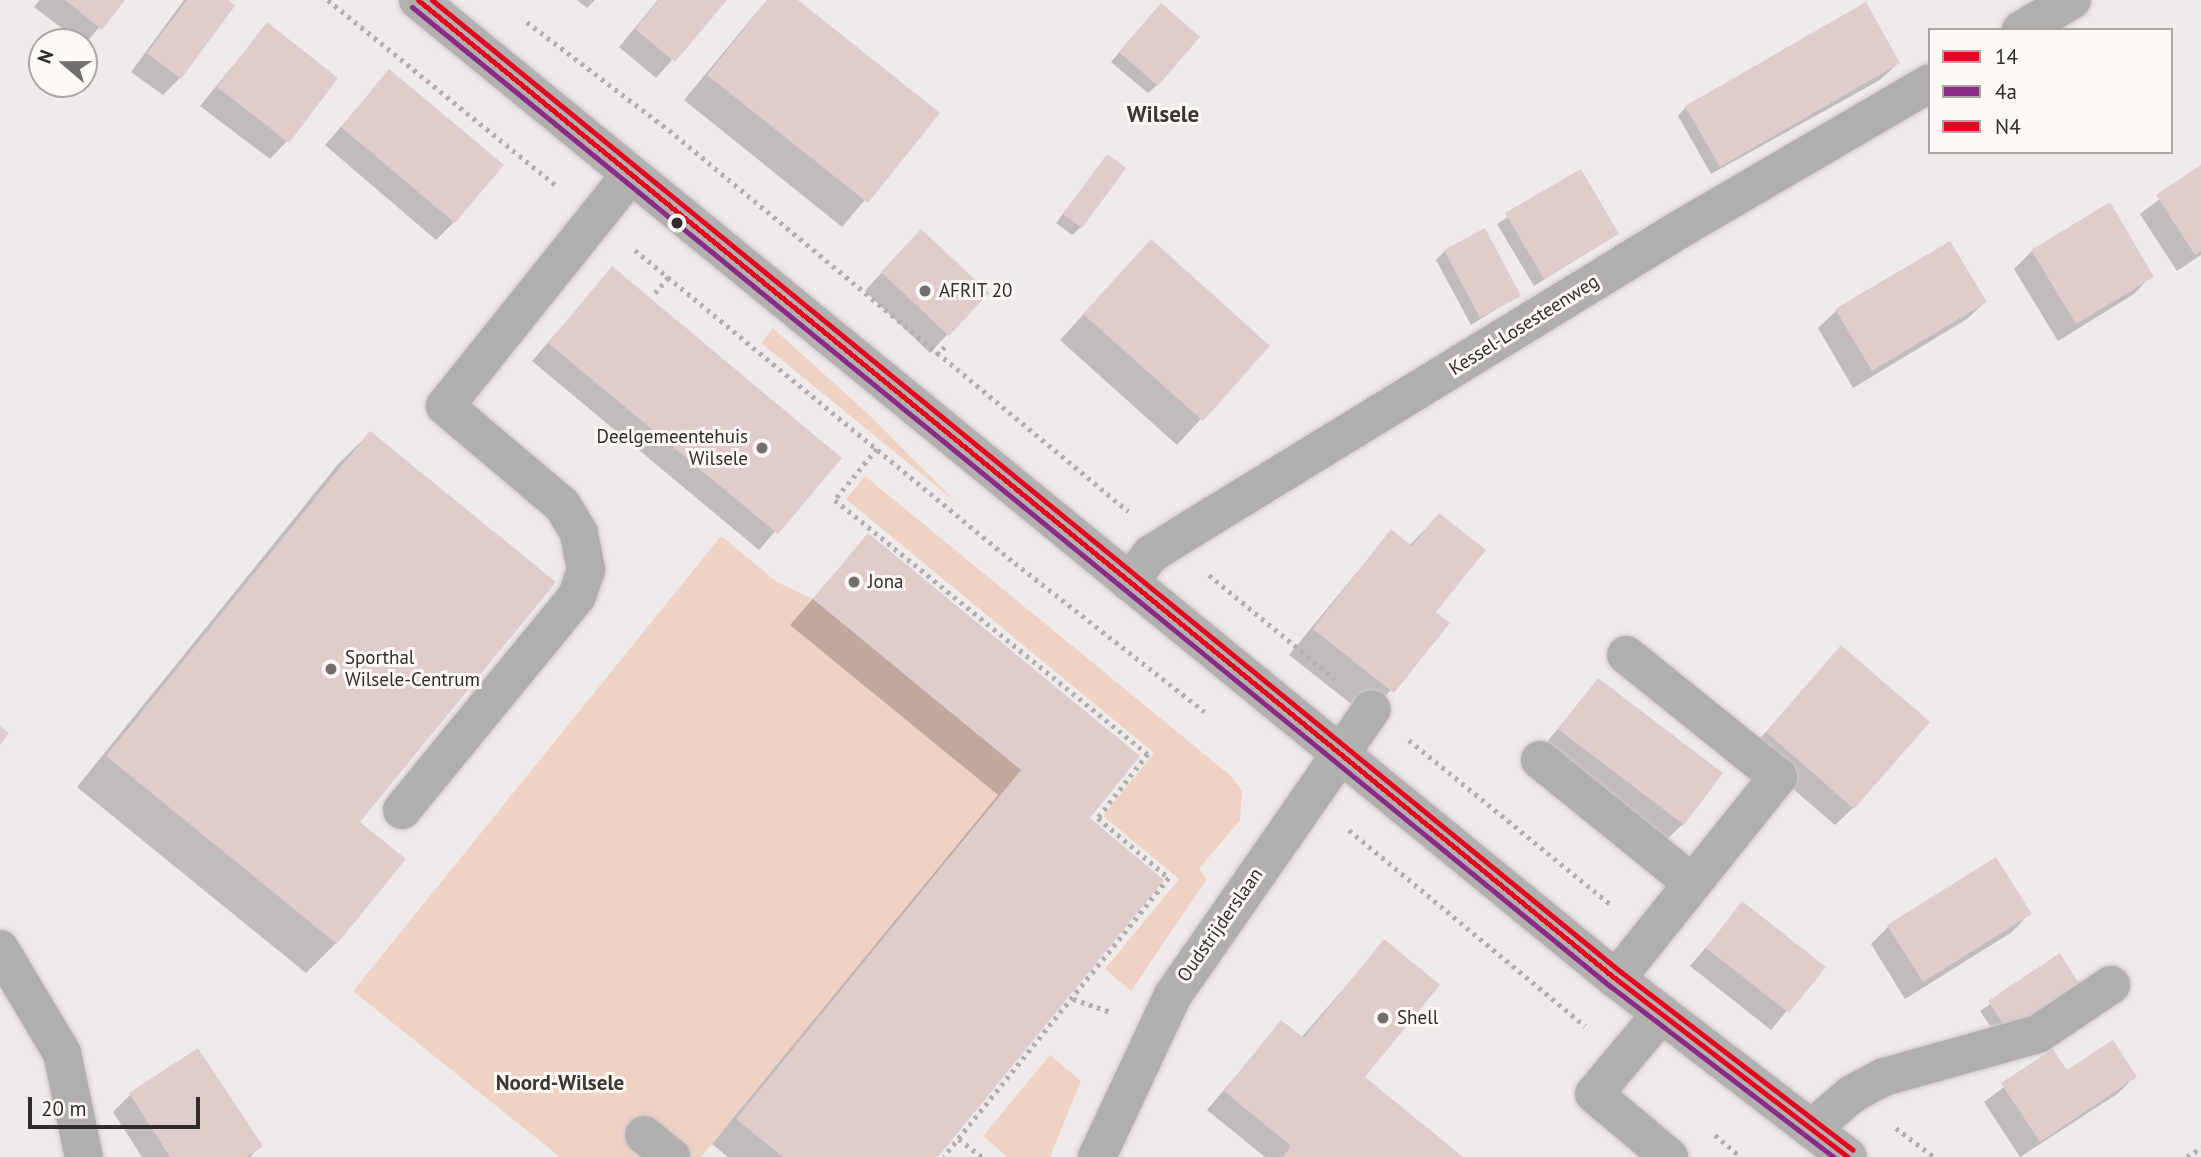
<!DOCTYPE html>
<html>
<head>
<meta charset="utf-8">
<style>
	body { margin:0 }
	#map { position:relative; width:2201px; height:1157px; overflow:hidden; background:#efebea; font-family:"PT Sans",sans-serif }
	div>[style] { position:absolute }
	[style*='--x'] { left:calc(var(--x)*1px); top:calc(var(--y)*1px); width:calc(var(--w)*1px); rotate:calc(var(--a)*1deg) }
	.green>* { inset:0; background:#f0d2c5 }
	.shadow>* { inset:0; background:#0003 }
	.building>* { inset:0; background:#e0cdcb }
	.path>* { height:4.5px; margin-top:-2.25px; transform-origin:0; background:repeating-linear-gradient(90deg,#b0afae 0 3.5px,transparent 0 8.5px) }
	.roads { filter:drop-shadow(0 0 2px #ccc9c8) drop-shadow(0 0 2px #ccc9c8) }
	.minor>* { height:38px; margin:-19px; padding:0 19px; transform-origin:19px; border-radius:19px; background:#b0afae }
	.major>* { height:38px; margin:-19px; padding:0 19px; transform-origin:19px; border-radius:19px; background:#b3b1b0 }
	.bus-1>* { height:5px; margin:-2.5px; padding:0 2.5px; transform-origin:2.5px; border-radius:2.5px; background:#e40521 }
	.bus-2>* { height:5px; margin:-2.5px; padding:0 2.5px; transform-origin:2.5px; border-radius:2.5px; background:#8c2b87 }
	.bus-3>* { height:5px; margin:-2.5px; padding:0 2.5px; transform-origin:2.5px; border-radius:2.5px; background:#e40521 }
	.dots>* { width:19px; height:19px; translate:-50% -50%; box-sizing:border-box; border:4px solid #fef8f5; border-radius:50% }
	span { translate:-50% -50%; white-space:nowrap; text-align:center; line-height:1.15; -webkit-text-stroke:6px #fef8f5; paint-order:stroke }
	.poi-label { font-size:19px; color:#2f2c2b }
	.left { translate:0 -50%; text-align:left }
	.right { translate:-100% -50%; text-align:right }
	.street-label { font-size:19px; color:#2f2c2b }
	.neighbourhood-label { font-size:21px; color:#3c3633; font-weight:700 }
	.quarter-label { font-size:23px; color:#3c3633; font-weight:700 }
	.legend { position:absolute; left:1928px; top:28px; width:245px; height:126px; box-sizing:border-box; background:#fef8f5; border:2px solid #aba6a4; margin:0; padding:9px 12px; list-style:none; font-size:21px; color:#2f2c2b }
	.legend li { display:flex; align-items:center; gap:14px; height:35px }
	.legend b { width:35px; border:2px solid #aba6a4 }
	.north { position:absolute; left:28px; top:28px; width:70px; height:70px; box-sizing:border-box; background:#fef8f5; border:2px solid #aba6a4; border-radius:50%; rotate:290deg; font-size:19px; font-weight:700; line-height:28px; text-align:center; color:#2f2c2b }
	.north::after { content:''; display:block; margin:auto; width:24px; height:32px; background:#726f6e; clip-path:polygon(50% 0,100% 100%,50% 72%,0 100%) }
	.scale { position:absolute; left:28px; top:1097px; width:172px; height:32px; box-sizing:border-box; border:4px solid #2f2c2b; border-top:0; padding-left:9px; font-size:21px; line-height:24px; white-space:nowrap; color:#2f2c2b; -webkit-text-stroke:5px #fef8f5; paint-order:stroke }
</style>
</head>
<body>
<div id="map">
	<div class="green">
		<i style="clip-path:polygon(773px 328px,866px 412px,957px 503px,761px 343px)"></i>
		<i style="clip-path:polygon(865px 476px,1231px 776px,1242px 791px,1240px 820px,1199px 869px,1207px 879px,1131px 991px,1105px 969px,1179px 879px,1103px 816px,1154px 753px,846px 499px)"></i>
		<i style="clip-path:polygon(721px 536px,777px 582px,813px 599px,1021px 770px,701px 1157px,560px 1157px,353px 991px)"></i>
		<i style="clip-path:polygon(1050px 1055px,1081px 1081px,1050px 1157px,1007px 1157px,983px 1136px)"></i>
	</div>
	<div class="shadow">
		<i style="clip-path:polygon(40px 0,123px 0,84px 45px,34px 7px)"></i>
		<i style="clip-path:polygon(184px 0,225px 0,180px 78px,163px 95px,131px 72px)"></i>
		<i style="clip-path:polygon(577px 0,595px 0,587px 8px)"></i>
		<i style="clip-path:polygon(658px 0,725px 0,656px 78px,619px 47px)"></i>
		<i style="clip-path:polygon(767px 0,795px 0,937px 114px,842px 227px,684px 100px)"></i>
		<i style="clip-path:polygon(1152px 14px,1157px 85px,1148px 93px,1111px 62px)"></i>
		<i style="clip-path:polygon(267px 24px,287px 141px,270px 159px,200px 106px)"></i>
		<i style="clip-path:polygon(1898px 63px,1880px 80px,1711px 174px,1678px 116px,1686px 107px)"></i>
		<i style="clip-path:polygon(389px 72px,454px 222px,436px 240px,325px 145px)"></i>
		<i style="clip-path:polygon(1107px 156px,1081px 227px,1072px 235px,1056px 223px)"></i>
		<i style="clip-path:polygon(2201px 168px,2201px 255px,2177px 271px,2140px 214px)"></i>
		<i style="clip-path:polygon(1580px 171px,1617px 234px,1534px 286px,1497px 224px)"></i>
		<i style="clip-path:polygon(1151px 241px,1267px 346px,1177px 445px,1060px 340px)"></i>
		<i style="clip-path:polygon(1950px 243px,1985px 302px,1967px 319px,1853px 388px,1818px 328px,1836px 311px)"></i>
		<i style="clip-path:polygon(903px 249px,986px 293px,930px 353px,865px 291px)"></i>
		<i style="clip-path:polygon(1445px 251px,1519px 295px,1471px 325px,1436px 260px)"></i>
		<i style="clip-path:polygon(2032px 251px,2151px 276px,2134px 294px,2058px 341px,2014px 269px)"></i>
		<i style="clip-path:polygon(612px 269px,839px 458px,759px 550px,532px 361px)"></i>
		<i style="clip-path:polygon(370px 433px,358px 823px,336px 943px,306px 973px,77px 787px,339px 463px)"></i>
		<i style="clip-path:polygon(1439px 515px,1434px 612px,1447px 623px,1368px 717px,1289px 655px,1391px 531px,1409px 546px)"></i>
		<i style="clip-path:polygon(868px 535px,1087px 818px,935px 1157px,728px 1157px,712px 1144px,998px 795px,790px 625px)"></i>
		<i style="clip-path:polygon(1841px 647px,1853px 808px,1835px 825px,1749px 751px)"></i>
		<i style="clip-path:polygon(1598px 680px,1683px 824px,1665px 841px,1542px 748px)"></i>
		<i style="clip-path:polygon(1743px 904px,1823px 967px,1771px 1030px,1690px 966px)"></i>
		<i style="clip-path:polygon(2029px 914px,2012px 932px,1905px 999px,1871px 944px,1888px 927px)"></i>
		<i style="clip-path:polygon(1384px 942px,1363px 1078px,1460px 1157px,1265px 1157px,1207px 1110px,1281px 1022px,1301px 1038px)"></i>
		<i style="clip-path:polygon(2059px 956px,2002px 1043px,1980px 1011px)"></i>
		<i style="clip-path:polygon(2052px 1051px,2066px 1073px,2135px 1077px,2117px 1094px,2020px 1157px,1984px 1102px)"></i>
		<i style="clip-path:polygon(130px 1095px,260px 1146px,250px 1157px,142px 1157px,113px 1112px)"></i>
	</div>
	<div class="building">
		<i style="clip-path:polygon(65px 0,125px 0,102px 30px)"></i>
		<i style="clip-path:polygon(187px 0,228px 0,235px 6px,181px 79px,147px 53px)"></i>
		<i style="clip-path:polygon(659px 0,727px 0,675px 62px,635px 29px)"></i>
		<i style="clip-path:polygon(767px 0,798px 0,940px 113px,868px 203px,707px 75px)"></i>
		<i style="clip-path:polygon(1866px 2px,1900px 63px,1720px 167px,1685px 106px)"></i>
		<i style="clip-path:polygon(1161px 3px,1200px 37px,1158px 86px,1119px 52px)"></i>
		<i style="clip-path:polygon(267px 22px,338px 78px,289px 143px,217px 87px)"></i>
		<i style="clip-path:polygon(389px 69px,504px 165px,455px 223px,341px 127px)"></i>
		<i style="clip-path:polygon(1107px 154px,1126px 168px,1082px 228px,1063px 214px)"></i>
		<i style="clip-path:polygon(2201px 165px,2201px 251px,2195px 255px,2156px 195px)"></i>
		<i style="clip-path:polygon(1581px 169px,1619px 234px,1544px 279px,1505px 213px)"></i>
		<i style="clip-path:polygon(2110px 202px,2154px 277px,2076px 324px,2031px 250px)"></i>
		<i style="clip-path:polygon(1485px 228px,1521px 296px,1480px 318px,1444px 250px)"></i>
		<i style="clip-path:polygon(921px 229px,989px 293px,949px 336px,881px 272px)"></i>
		<i style="clip-path:polygon(1151px 239px,1270px 346px,1203px 421px,1083px 314px)"></i>
		<i style="clip-path:polygon(1950px 241px,1987px 302px,1872px 371px,1835px 309px)"></i>
		<i style="clip-path:polygon(612px 266px,842px 458px,778px 534px,548px 343px)"></i>
		<i style="clip-path:polygon(370px 431px,556px 582px,360px 822px,406px 859px,337px 944px,106px 756px)"></i>
		<i style="clip-path:polygon(1439px 513px,1486px 550px,1436px 612px,1450px 623px,1394px 693px,1313px 629px,1391px 529px,1412px 546px)"></i>
		<i style="clip-path:polygon(868px 533px,1140px 756px,1090px 818px,1164px 880px,938px 1157px,783px 1157px,736px 1119px,1021px 770px,813px 599px)"></i>
		<i style="clip-path:polygon(1841px 645px,1930px 722px,1854px 809px,1766px 732px)"></i>
		<i style="clip-path:polygon(1598px 678px,1723px 773px,1684px 825px,1558px 729px)"></i>
		<i style="clip-path:polygon(0 726px,9px 733px,0 745px)"></i>
		<i style="clip-path:polygon(1996px 857px,2032px 914px,1923px 982px,1887px 925px)"></i>
		<i style="clip-path:polygon(1742px 901px,1826px 967px,1789px 1013px,1706px 948px)"></i>
		<i style="clip-path:polygon(1384px 939px,1440px 985px,1365px 1077px,1463px 1157px,1283px 1157px,1291px 1146px,1224px 1091px,1281px 1020px,1304px 1038px)"></i>
		<i style="clip-path:polygon(2060px 953px,2082px 989px,2011px 1035px,1988px 1001px)"></i>
		<i style="clip-path:polygon(2113px 1040px,2137px 1077px,2040px 1142px,2001px 1083px,2053px 1049px,2067px 1070px)"></i>
		<i style="clip-path:polygon(198px 1048px,263px 1146px,247px 1157px,170px 1157px,129px 1093px)"></i>
	</div>
	<div class="path">
		<i style="--x:328;--y:0;--w:296;--a:39.1"></i>
		<i style="--x:527;--y:22;--w:178;--a:37.3"></i>
		<i style="--x:669;--y:130;--w:597;--a:39.69"></i>
		<i style="--x:635;--y:250;--w:492;--a:39.5"></i>
		<i style="--x:1015;--y:563;--w:241;--a:38.1"></i>
		<i style="--x:655;--y:293;--w:23;--a:-50"></i>
		<i style="--x:936;--y:355;--w:16;--a:-43"></i>
		<i style="--x:877;--y:449;--w:66;--a:129.5"></i>
		<i style="--x:835;--y:500;--w:403;--a:39.1"></i>
		<i style="--x:1148;--y:754;--w:81;--a:128"></i>
		<i style="--x:1098;--y:818;--w:93;--a:40.2"></i>
		<i style="--x:1169;--y:878;--w:358;--a:128.9"></i>
		<i style="--x:1209;--y:575;--w:163;--a:39.5"></i>
		<i style="--x:1409;--y:740;--w:261;--a:39.2"></i>
		<i style="--x:1349;--y:830;--w:307;--a:39.7"></i>
		<i style="--x:1073;--y:999;--w:39;--a:19"></i>
		<i style="--x:1896;--y:1128;--w:48;--a:37.3"></i>
		<i style="--x:1715;--y:1135;--w:34;--a:40"></i>
		<i style="--x:959;--y:1139;--w:29;--a:38"></i>
		<i style="--x:2187;--y:1157;--w:17;--a:-33"></i>
	</div>
	<div class="roads">
		<div class="minor">
			<i style="--x:2021;--y:30;--w:59;--a:-30.5"></i>
			<i style="--x:1129;--y:582;--w:36;--a:-52"></i>
			<i style="--x:1151;--y:554;--w:47;--a:-32"></i>
			<i style="--x:1191;--y:529;--w:576;--a:-31.51"></i>
			<i style="--x:1682;--y:228;--w:287;--a:-30.3"></i>
			<i style="--x:1540;--y:760;--w:196;--a:39"></i>
			<i style="--x:402;--y:810;--w:276;--a:-50.7"></i>
			<i style="--x:577;--y:596;--w:28;--a:-71"></i>
			<i style="--x:586;--y:570;--w:38;--a:-101"></i>
			<i style="--x:579;--y:533;--w:33;--a:-121"></i>
			<i style="--x:562;--y:505;--w:153;--a:-139.8"></i>
			<i style="--x:445;--y:406;--w:297;--a:-51.3"></i>
			<i style="--x:0;--y:949;--w:121;--a:59.2"></i>
			<i style="--x:62;--y:1053;--w:106;--a:78.1"></i>
			<i style="--x:1616;--y:979;--w:259;--a:-51.3"></i>
			<i style="--x:1778;--y:777;--w:195;--a:-141.2"></i>
			<i style="--x:1661;--y:1014;--w:104;--a:129.9"></i>
			<i style="--x:1594;--y:1094;--w:98;--a:40"></i>
			<i style="--x:1811;--y:1129;--w:54;--a:-40.5"></i>
			<i style="--x:1852;--y:1094;--w:36;--a:-28"></i>
			<i style="--x:1884;--y:1077;--w:160;--a:-15.6"></i>
			<i style="--x:2038;--y:1034;--w:88;--a:-33.9"></i>
			<i style="--x:644;--y:1135;--w:35;--a:39"></i>
			<i style="--x:1097;--y:1157;--w:179;--a:-64.9"></i>
			<i style="--x:1173;--y:995;--w:348;--a:-55.2"></i>
		</div>
		<div class="major">
			<i style="--x:418;--y:0;--w:1547;--a:39.26"></i>
			<i style="--x:1616;--y:979;--w:292;--a:37.5"></i>
		</div>
	</div>
	<div class="bus-1">
		<i style="--x:418;--y:0;--w:1547;--a:39.26"></i>
		<i style="--x:1616;--y:979;--w:292;--a:37.5"></i>
	</div>
	<div class="bus-2">
		<i style="--x:412;--y:7;--w:1547;--a:39.26"></i>
		<i style="--x:1610;--y:986;--w:282;--a:37.4"></i>
	</div>
	<div class="bus-3">
		<i style="--x:432;--y:0;--w:1536;--a:39.27"></i>
		<i style="--x:1621;--y:972;--w:292;--a:37.5"></i>
	</div>
	<div class="dots">
		<i style="left:677px;top:223px;background:#2f2c2b"></i>
		<i style="left:925px;top:291px;background:#726f6e"></i>
		<i style="left:762px;top:448px;background:#726f6e"></i>
		<i style="left:854px;top:582px;background:#726f6e"></i>
		<i style="left:331px;top:669px;background:#726f6e"></i>
		<i style="left:1383px;top:1018px;background:#726f6e"></i>
	</div>
	<div class="poi-label">
		<span class="left" style="left:939px;top:291px">AFRIT 20</span>
		<span class="right" style="left:748px;top:448px">Deelgemeentehuis<br>Wilsele</span>
		<span class="left" style="left:868px;top:582px">Jona</span>
		<span class="left" style="left:345px;top:669px">Sporthal<br>Wilsele-Centrum</span>
		<span class="left" style="left:1397px;top:1018px">Shell</span>
	</div>
	<div class="street-label">
		<span style="left:1524px;top:325px;rotate:-32deg">Kessel-Losesteenweg</span>
		<span style="left:1220px;top:925px;rotate:-55deg">Oudstrijderslaan</span>
	</div>
	<div class="neighbourhood-label">
		<span style="left:560px;top:1083px">Noord-Wilsele</span>
	</div>
	<div class="quarter-label">
		<span style="left:1163px;top:114px">Wilsele</span>
	</div>
	<ul class="legend">
	<li><b style="height:9px;background:#e40521"></b>14</li>
	<li><b style="height:9px;background:#8c2b87"></b>4a</li>
	<li><b style="height:9px;background:#e40521"></b>N4</li>
	</ul>
	<div class="north">N</div>
	<div class="scale">20 m</div>
</div>
</body>
</html>
